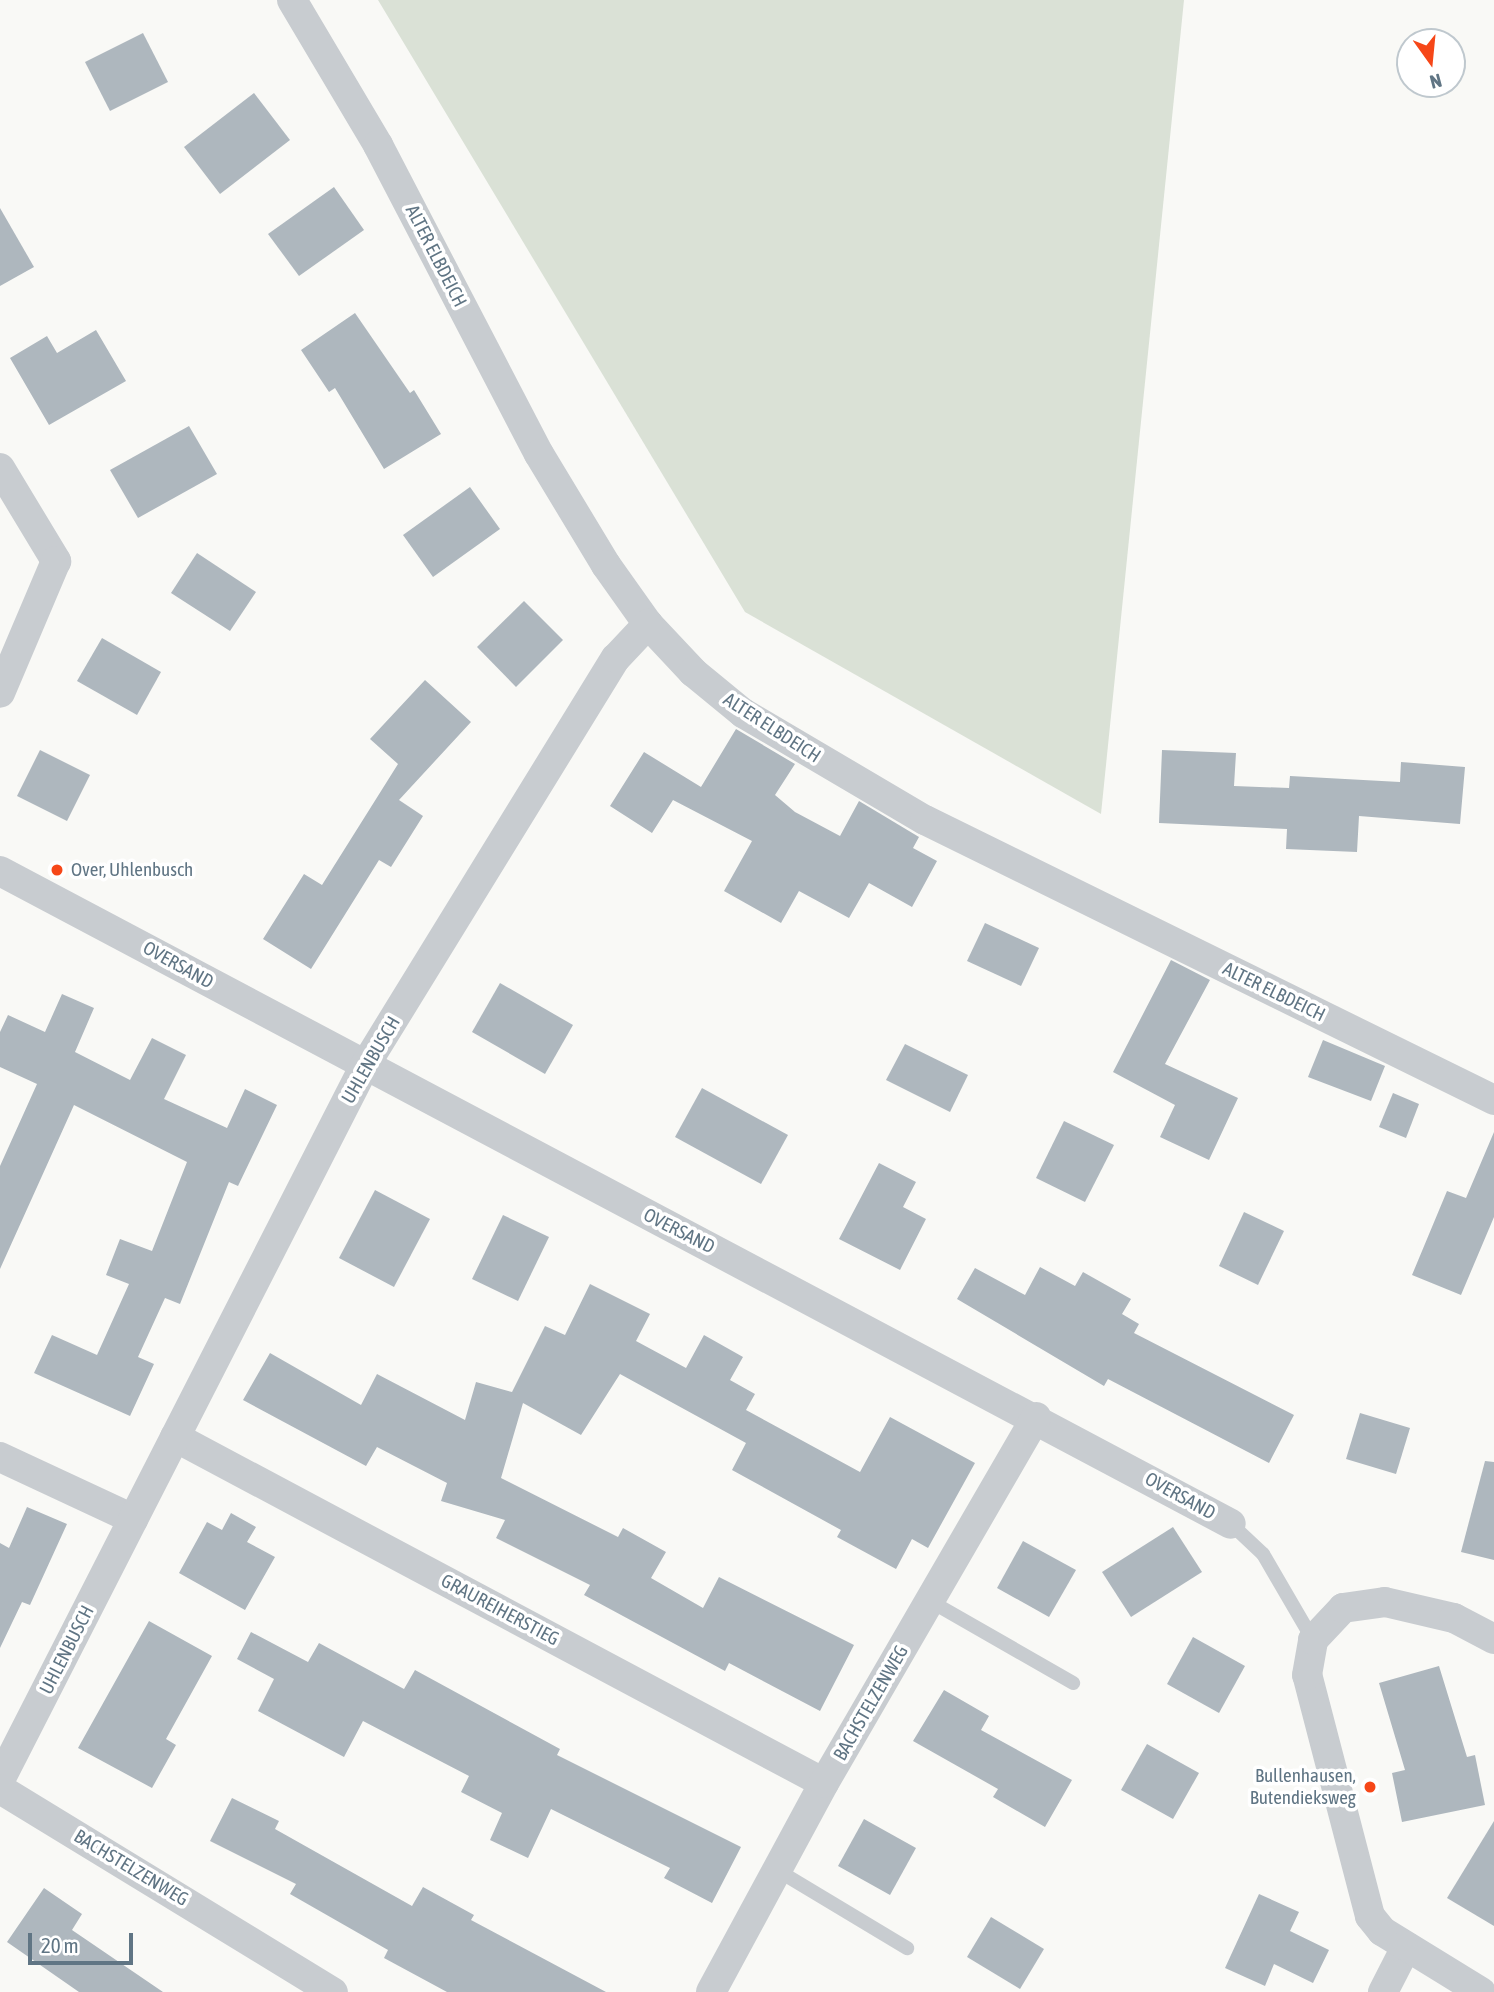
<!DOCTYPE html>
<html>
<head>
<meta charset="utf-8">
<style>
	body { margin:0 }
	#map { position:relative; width:1494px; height:1992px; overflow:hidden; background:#f9f9f6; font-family:"Asap Condensed",sans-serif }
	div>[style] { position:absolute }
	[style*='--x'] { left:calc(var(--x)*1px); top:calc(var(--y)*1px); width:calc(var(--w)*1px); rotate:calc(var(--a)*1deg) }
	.green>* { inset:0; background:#dae1d6 }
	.building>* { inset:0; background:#aeb7be }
	.lane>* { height:14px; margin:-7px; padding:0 7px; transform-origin:7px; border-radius:7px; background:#c8ccd0 }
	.street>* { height:30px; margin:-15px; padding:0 15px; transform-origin:15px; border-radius:15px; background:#c8ccd0 }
	.dots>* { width:19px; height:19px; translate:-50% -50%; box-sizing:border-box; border:4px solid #fff; border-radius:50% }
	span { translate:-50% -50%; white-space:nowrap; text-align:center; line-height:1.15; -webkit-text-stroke:7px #fff; paint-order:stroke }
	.street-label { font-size:19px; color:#607584 }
	.poi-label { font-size:19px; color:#607584 }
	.left { translate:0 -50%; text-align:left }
	.right { translate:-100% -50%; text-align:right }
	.north { position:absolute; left:1396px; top:28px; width:70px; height:70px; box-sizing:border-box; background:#fff; border:2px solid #bfc8ce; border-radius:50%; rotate:165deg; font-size:19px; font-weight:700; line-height:28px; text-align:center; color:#607584 }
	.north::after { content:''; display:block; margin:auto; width:24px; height:32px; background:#f64718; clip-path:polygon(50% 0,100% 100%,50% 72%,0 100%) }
	.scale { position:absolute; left:28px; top:1933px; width:105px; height:32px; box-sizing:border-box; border:4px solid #607584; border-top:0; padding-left:9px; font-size:21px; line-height:24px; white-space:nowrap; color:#607584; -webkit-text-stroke:5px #fff; paint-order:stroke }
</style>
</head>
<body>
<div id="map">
	<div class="green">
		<i style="clip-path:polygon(378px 0,1184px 0,1101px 814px,745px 612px)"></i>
	</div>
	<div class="building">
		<i style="clip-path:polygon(143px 33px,168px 82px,110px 111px,85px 62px)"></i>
		<i style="clip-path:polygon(254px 93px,290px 140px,220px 194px,184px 147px)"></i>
		<i style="clip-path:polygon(334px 187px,364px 230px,299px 276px,268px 234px)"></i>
		<i style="clip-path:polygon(0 208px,34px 267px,0 286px)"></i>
		<i style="clip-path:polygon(355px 313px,410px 393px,414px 390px,441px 434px,384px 469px,335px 388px,329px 392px,301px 350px)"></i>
		<i style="clip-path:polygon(96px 330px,126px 381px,49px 425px,10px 358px,47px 336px,57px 353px)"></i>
		<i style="clip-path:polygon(189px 426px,217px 474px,138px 518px,110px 470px)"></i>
		<i style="clip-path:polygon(470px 487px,500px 529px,433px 577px,403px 535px)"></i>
		<i style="clip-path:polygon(197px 553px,256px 592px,230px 631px,171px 593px)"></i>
		<i style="clip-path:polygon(524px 601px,563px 640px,516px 687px,477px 647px)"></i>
		<i style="clip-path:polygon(102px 638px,161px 672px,137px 715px,77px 681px)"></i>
		<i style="clip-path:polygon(425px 680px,471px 722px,399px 800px,423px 816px,391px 867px,379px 860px,311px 969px,263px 939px,304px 874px,322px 885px,398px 764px,370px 739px)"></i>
		<i style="clip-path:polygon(736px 729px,795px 764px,775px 795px,795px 812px,840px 836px,859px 801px,919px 837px,913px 848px,937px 861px,912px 907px,869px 883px,849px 918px,799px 891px,781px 923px,724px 891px,752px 841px,673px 800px,652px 833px,610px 806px,644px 752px,701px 787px)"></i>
		<i style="clip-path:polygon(40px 750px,90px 775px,67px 821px,17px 796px)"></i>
		<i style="clip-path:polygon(1162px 750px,1236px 753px,1234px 786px,1289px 788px,1290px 776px,1400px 782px,1401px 762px,1465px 767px,1460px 824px,1359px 816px,1357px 852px,1286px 849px,1287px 829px,1159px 823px)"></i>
		<i style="clip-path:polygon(985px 923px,1039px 948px,1021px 986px,967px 961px)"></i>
		<i style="clip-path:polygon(1171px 960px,1210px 980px,1165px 1064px,1238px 1098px,1209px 1160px,1160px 1137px,1175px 1105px,1113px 1072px)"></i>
		<i style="clip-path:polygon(500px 983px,573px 1025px,545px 1074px,472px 1032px)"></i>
		<i style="clip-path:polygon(62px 994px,94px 1008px,75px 1052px,130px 1080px,152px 1038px,186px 1055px,164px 1099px,227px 1128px,245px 1089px,277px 1105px,238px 1186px,229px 1182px,180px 1304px,165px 1298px,138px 1357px,154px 1364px,130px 1416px,34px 1373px,52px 1335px,97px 1355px,129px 1284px,106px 1275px,120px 1239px,152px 1251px,187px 1162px,74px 1105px,0 1269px,0 1166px,37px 1084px,0 1067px,0 1032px,8px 1015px,45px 1032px)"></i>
		<i style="clip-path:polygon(1323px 1040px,1385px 1066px,1371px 1101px,1308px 1077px)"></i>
		<i style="clip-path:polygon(905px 1044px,968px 1075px,950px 1112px,886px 1080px)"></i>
		<i style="clip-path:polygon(702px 1088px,788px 1135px,761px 1184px,675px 1137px)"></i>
		<i style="clip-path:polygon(1393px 1093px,1419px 1104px,1406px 1138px,1379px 1127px)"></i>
		<i style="clip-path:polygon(1064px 1121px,1114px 1145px,1085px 1202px,1036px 1178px)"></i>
		<i style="clip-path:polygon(1494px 1132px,1494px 1217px,1461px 1295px,1412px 1275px,1447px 1191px,1466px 1198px)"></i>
		<i style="clip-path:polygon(879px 1163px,916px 1182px,903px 1207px,926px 1219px,900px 1270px,839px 1239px)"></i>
		<i style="clip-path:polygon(375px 1190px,430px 1219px,394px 1287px,339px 1258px)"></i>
		<i style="clip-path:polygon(1244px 1212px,1284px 1231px,1258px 1285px,1219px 1266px)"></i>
		<i style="clip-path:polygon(503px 1215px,549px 1237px,518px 1301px,472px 1279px)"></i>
		<i style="clip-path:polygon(1040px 1267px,1075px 1286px,1083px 1272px,1131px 1299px,1122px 1314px,1139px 1324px,1134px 1333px,1294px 1415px,1269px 1463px,1108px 1379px,1104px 1386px,957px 1299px,975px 1268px,1025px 1295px)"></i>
		<i style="clip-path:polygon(590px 1284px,650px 1314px,636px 1341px,686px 1368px,704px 1335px,743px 1357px,730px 1380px,755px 1394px,746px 1410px,860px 1472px,890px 1417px,975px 1463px,928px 1548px,912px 1539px,896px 1569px,837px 1537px,841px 1530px,732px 1470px,746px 1443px,620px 1374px,581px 1435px,523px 1403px,501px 1478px,618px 1537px,623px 1528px,666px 1552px,651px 1578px,703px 1608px,719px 1577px,854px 1645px,820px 1711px,729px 1663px,725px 1671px,584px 1595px,590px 1585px,496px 1538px,505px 1520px,441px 1501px,447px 1483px,377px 1447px,366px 1466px,243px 1400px,270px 1353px,361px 1405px,377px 1374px,465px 1420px,476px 1382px,512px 1392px,545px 1326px,565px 1335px)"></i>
		<i style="clip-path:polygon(1360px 1413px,1410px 1428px,1396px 1474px,1346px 1459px)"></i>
		<i style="clip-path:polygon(1485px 1461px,1494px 1462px,1494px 1560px,1461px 1552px)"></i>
		<i style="clip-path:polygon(27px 1507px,67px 1524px,30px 1605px,22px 1602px,0 1648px,0 1543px,9px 1548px)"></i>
		<i style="clip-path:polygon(231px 1513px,256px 1527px,247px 1542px,275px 1557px,245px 1610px,179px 1573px,207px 1522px,222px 1530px)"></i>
		<i style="clip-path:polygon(1173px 1527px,1202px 1572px,1131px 1617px,1102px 1572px)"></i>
		<i style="clip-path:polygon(1023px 1541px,1076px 1570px,1049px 1617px,997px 1588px)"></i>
		<i style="clip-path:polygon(149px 1621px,212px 1656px,166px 1739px,176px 1745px,152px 1788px,78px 1748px)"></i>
		<i style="clip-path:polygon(251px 1632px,308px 1662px,319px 1643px,404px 1689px,415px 1670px,560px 1749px,557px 1755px,741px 1847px,712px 1903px,664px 1878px,670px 1868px,551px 1809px,528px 1858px,490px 1840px,502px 1813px,461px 1792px,469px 1776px,363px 1721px,344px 1757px,258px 1711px,274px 1679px,237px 1659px)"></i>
		<i style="clip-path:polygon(1193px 1637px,1245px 1666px,1219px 1713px,1167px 1684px)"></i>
		<i style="clip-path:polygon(1439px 1666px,1467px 1757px,1475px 1755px,1485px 1805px,1402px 1822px,1392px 1773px,1405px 1770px,1379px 1683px)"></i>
		<i style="clip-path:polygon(944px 1690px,989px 1716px,981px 1730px,1072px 1780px,1045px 1827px,993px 1797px,998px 1789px,913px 1741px)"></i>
		<i style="clip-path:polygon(1147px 1744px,1199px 1773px,1173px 1819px,1121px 1790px)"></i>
		<i style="clip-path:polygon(232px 1798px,279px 1821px,275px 1829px,412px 1906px,423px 1887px,474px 1915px,471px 1920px,606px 1992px,447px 1992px,384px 1958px,388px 1950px,290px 1894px,296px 1884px,210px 1841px)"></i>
		<i style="clip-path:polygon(864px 1819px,916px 1848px,890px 1895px,838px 1866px)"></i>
		<i style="clip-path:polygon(1494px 1821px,1494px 1926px,1447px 1898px)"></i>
		<i style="clip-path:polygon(44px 1888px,82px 1914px,72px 1930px,163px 1992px,79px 1992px,7px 1942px)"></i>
		<i style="clip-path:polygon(1259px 1894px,1299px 1912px,1290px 1931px,1329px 1950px,1313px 1983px,1274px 1964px,1265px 1986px,1225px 1968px)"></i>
		<i style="clip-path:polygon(991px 1917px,1044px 1949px,1020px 1989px,967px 1957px)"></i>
	</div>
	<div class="lane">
		<i style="--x:1231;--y:1524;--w:44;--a:43.2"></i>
		<i style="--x:1263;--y:1554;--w:99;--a:59.8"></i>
		<i style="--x:930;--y:1601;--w:165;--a:29.8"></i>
		<i style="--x:777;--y:1870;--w:152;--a:31"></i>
	</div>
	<div class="street">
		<i style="--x:292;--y:0;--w:169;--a:59.3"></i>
		<i style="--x:378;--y:145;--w:348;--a:62.5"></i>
		<i style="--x:539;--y:454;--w:130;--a:58.9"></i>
		<i style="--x:606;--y:565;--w:72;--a:54.6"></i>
		<i style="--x:648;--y:624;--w:66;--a:46.8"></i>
		<i style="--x:693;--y:672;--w:65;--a:39.4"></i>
		<i style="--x:743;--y:713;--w:211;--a:30.5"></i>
		<i style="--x:925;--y:820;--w:634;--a:26.2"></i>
		<i style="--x:0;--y:468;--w:109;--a:58.9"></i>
		<i style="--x:56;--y:561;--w:143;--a:113"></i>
		<i style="--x:0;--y:871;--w:1393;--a:27.94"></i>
		<i style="--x:175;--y:1437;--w:735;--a:28.06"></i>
		<i style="--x:0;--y:1457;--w:147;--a:25"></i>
		<i style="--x:0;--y:1780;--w:801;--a:-62.95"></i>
		<i style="--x:364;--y:1067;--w:480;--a:-58.4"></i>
		<i style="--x:616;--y:658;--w:47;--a:-46.7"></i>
		<i style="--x:0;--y:1789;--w:390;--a:31.4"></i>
		<i style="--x:711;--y:1992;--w:238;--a:-61.6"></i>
		<i style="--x:824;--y:1783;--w:423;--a:-59.9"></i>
		<i style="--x:1383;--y:1992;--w:51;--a:-62.9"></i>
		<i style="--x:1481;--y:1992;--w:116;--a:-148.4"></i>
		<i style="--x:1382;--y:1931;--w:19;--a:-129"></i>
		<i style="--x:1370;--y:1916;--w:249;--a:-104.6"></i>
		<i style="--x:1307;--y:1675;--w:36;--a:-80"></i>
		<i style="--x:1313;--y:1640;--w:44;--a:-46.8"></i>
		<i style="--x:1343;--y:1608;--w:42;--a:-8.1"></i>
		<i style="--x:1385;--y:1602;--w:71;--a:13.1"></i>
		<i style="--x:1454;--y:1618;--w:45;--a:27.7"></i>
	</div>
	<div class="dots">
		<i style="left:57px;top:870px;background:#f64718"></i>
		<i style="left:1370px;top:1787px;background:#f64718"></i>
	</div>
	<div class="street-label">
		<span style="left:436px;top:256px;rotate:63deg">ALTER ELBDEICH</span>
		<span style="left:772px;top:728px;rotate:33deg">ALTER ELBDEICH</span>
		<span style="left:178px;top:965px;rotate:29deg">OVERSAND</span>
		<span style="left:1274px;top:992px;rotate:26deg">ALTER ELBDEICH</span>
		<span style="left:371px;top:1060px;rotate:-60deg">UHLENBUSCH</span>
		<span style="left:679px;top:1231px;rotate:27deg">OVERSAND</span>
		<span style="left:1180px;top:1496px;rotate:29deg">OVERSAND</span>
		<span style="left:500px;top:1610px;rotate:28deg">GRAUREIHERSTIEG</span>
		<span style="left:67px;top:1650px;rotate:-63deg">UHLENBUSCH</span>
		<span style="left:871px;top:1703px;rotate:-60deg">BACHSTELZENWEG</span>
		<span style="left:131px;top:1868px;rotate:31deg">BACHSTELZENWEG</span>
	</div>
	<div class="poi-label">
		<span class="left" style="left:71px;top:870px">Over, Uhlenbusch</span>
		<span class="right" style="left:1356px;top:1787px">Bullenhausen,<br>Butendieksweg</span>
	</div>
	<div class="north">N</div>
	<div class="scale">20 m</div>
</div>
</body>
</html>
